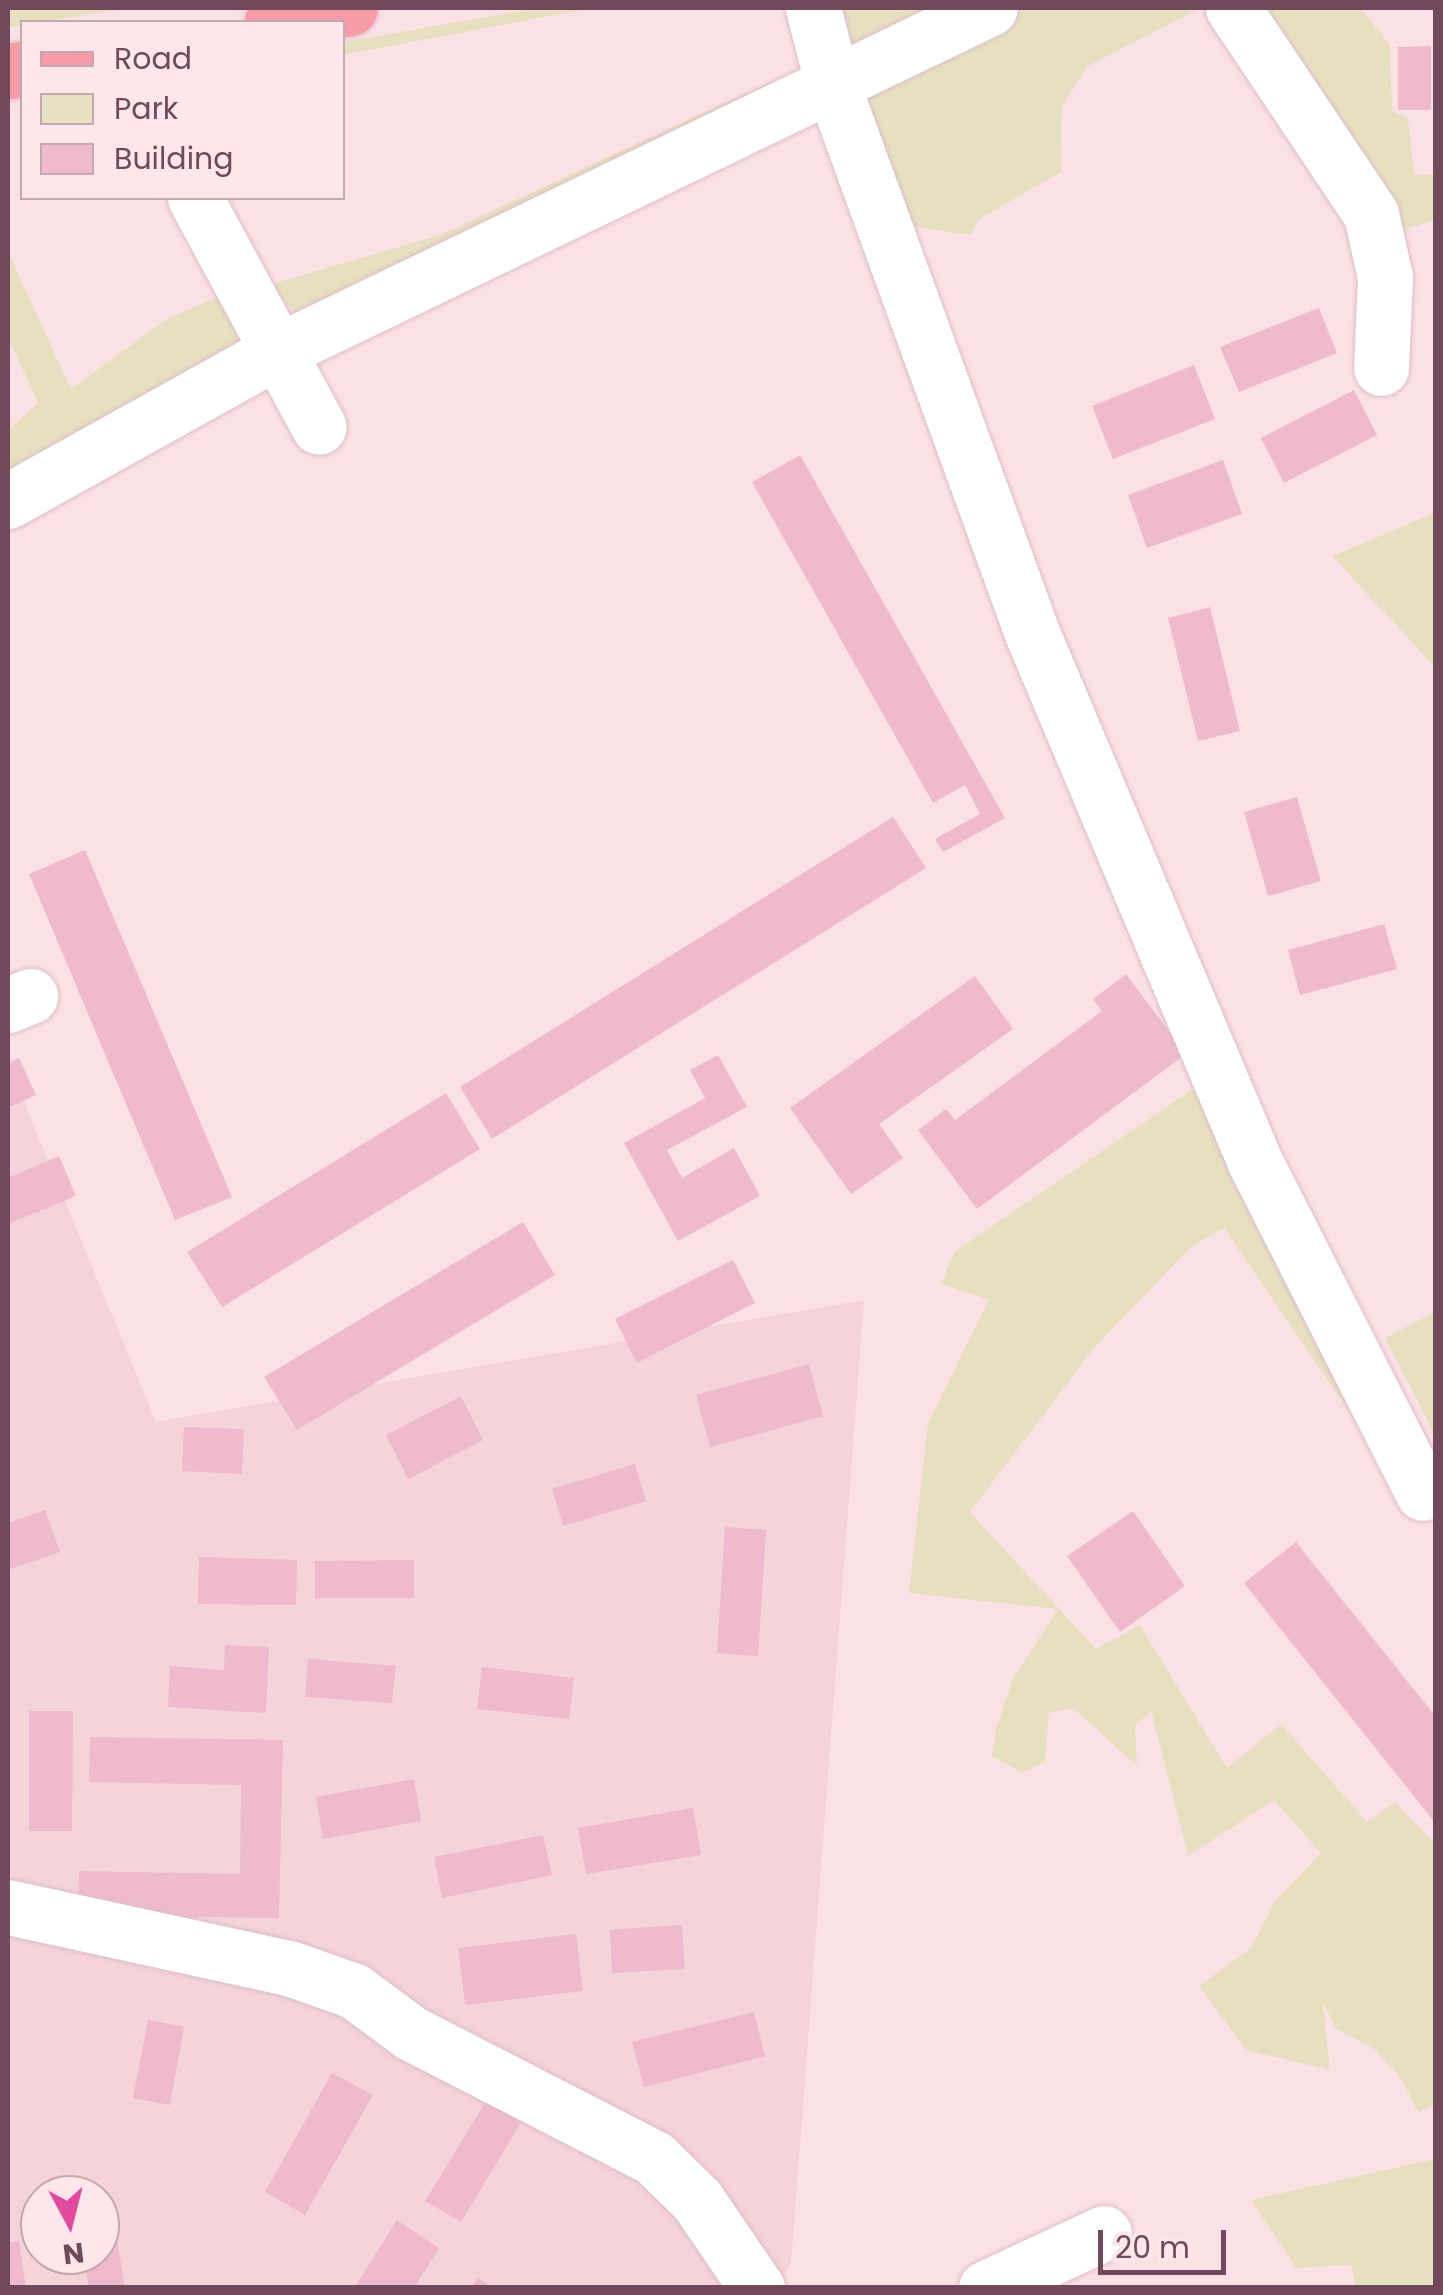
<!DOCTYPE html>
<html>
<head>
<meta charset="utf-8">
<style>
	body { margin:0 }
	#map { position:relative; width:1443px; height:2295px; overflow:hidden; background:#fbe1e5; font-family:Poppins,sans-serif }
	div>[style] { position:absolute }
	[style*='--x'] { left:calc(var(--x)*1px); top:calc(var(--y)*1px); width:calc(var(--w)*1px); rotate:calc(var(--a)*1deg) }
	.residential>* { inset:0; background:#f4d3da }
	.green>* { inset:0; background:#e7e0c0 }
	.building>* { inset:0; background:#efbace }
	.roads { filter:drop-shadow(0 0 2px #debdc7) drop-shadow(0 0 2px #debdc7) }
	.minor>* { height:55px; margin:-27.5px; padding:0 27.5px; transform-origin:27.5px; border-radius:27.5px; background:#fff }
	.major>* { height:55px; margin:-27.5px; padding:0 27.5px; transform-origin:27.5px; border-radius:27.5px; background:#f79ba9 }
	span { translate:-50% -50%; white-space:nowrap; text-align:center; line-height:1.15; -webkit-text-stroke:8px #fee6ea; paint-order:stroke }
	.frame { position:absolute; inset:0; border:10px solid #70495a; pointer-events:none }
	.legend { position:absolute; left:20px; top:20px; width:325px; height:180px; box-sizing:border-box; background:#fee6ea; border:2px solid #c5a7b0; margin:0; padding:12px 18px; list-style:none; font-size:30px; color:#70495a }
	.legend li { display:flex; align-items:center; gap:20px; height:50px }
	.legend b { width:50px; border:2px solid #c5a7b0 }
	.north { position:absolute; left:20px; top:2175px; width:100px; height:100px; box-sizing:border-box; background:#fee6ea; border:2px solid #c5a7b0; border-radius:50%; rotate:173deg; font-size:28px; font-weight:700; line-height:40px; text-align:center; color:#70495a }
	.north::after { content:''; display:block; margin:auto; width:35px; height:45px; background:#e04b9d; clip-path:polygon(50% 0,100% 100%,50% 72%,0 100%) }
	.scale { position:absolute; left:1098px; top:2230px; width:128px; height:45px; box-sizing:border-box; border:5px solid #70495a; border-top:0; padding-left:12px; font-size:30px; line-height:35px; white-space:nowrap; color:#70495a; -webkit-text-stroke:8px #fee6ea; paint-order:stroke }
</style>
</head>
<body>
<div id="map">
	<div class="residential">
		<i style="clip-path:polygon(evenodd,8px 1063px,156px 1422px,864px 1300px,791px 2264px,775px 2287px,8px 2287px,8px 1063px,40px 2195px,100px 2195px,100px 2255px,40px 2255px,40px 2195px)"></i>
	</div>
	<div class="green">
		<i style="clip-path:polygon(8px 8px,125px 8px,8px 28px)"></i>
		<i style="clip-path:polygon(538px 8px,592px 8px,343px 55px,343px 42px)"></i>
		<i style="clip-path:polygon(833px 8px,968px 8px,855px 65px)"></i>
		<i style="clip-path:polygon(1019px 8px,1201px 8px,1088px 66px,1062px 107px,1061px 172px,978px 220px,971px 235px,907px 226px,862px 94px)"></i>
		<i style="clip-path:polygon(1248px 8px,1361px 8px,1390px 45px,1392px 111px,1408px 117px,1414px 175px,1435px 174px,1435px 220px,1399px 231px)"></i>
		<i style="clip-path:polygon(816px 61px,303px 320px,268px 285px,440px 235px)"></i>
		<i style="clip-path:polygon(8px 252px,71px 389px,168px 318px,230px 292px,255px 342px,8px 481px,8px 430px,38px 403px,8px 337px)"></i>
		<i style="clip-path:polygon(1435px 513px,1435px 667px,1332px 556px)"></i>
		<i style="clip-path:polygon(1193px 1089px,1393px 1476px,1224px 1228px,1191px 1247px,1093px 1349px,970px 1512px,1096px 1649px,1140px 1625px,1227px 1768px,1281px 1724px,1367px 1822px,1395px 1802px,1435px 1844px,1435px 2106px,1418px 2112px,1402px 2080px,1376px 2050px,1336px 2029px,1323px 2002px,1330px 2070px,1246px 2050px,1199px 1986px,1251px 1948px,1275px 1901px,1321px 1853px,1274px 1800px,1188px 1856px,1151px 1711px,1135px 1726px,1137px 1766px,1073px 1708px,1049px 1713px,1045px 1762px,1022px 1773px,992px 1756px,996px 1729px,1013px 1678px,1058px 1609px,909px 1593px,928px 1423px,989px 1300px,941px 1284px,954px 1252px)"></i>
		<i style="clip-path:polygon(1435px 1312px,1435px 1435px,1385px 1338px)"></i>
		<i style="clip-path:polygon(1435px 2159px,1435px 2287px,1356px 2287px,1351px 2265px,1296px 2268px,1251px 2200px)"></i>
	</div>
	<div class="building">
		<i style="clip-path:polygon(1431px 46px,1431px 110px,1398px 110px,1398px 47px)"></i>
		<i style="clip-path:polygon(1319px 308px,1337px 353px,1239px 392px,1220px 347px)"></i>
		<i style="clip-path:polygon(1194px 365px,1215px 419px,1113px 459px,1092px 406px)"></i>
		<i style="clip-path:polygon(1354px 390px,1377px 435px,1284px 483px,1261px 438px)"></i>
		<i style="clip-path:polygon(800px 455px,1005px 818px,943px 852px,935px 839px,980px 814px,965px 785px,933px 803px,752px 482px)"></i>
		<i style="clip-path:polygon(1223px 460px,1242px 514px,1147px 548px,1128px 495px)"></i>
		<i style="clip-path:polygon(1210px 607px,1240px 731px,1198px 741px,1168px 618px)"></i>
		<i style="clip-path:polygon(1297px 797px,1321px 881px,1268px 896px,1244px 812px)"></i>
		<i style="clip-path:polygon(893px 817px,926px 868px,492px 1139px,460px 1087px)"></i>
		<i style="clip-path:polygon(85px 850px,232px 1197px,175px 1220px,29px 874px)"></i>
		<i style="clip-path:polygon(1384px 924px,1397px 969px,1300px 995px,1288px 950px)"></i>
		<i style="clip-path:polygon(1126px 974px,1186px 1054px,977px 1209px,918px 1130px,946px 1109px,955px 1120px,1102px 1011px,1093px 999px)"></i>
		<i style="clip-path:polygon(975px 976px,1013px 1029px,879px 1124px,903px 1158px,851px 1194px,790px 1108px)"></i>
		<i style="clip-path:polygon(718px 1055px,747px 1107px,667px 1150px,682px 1178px,734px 1148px,760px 1196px,678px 1241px,624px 1143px,705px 1098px,690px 1070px)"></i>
		<i style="clip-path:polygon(19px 1058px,36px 1095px,8px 1108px,8px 1063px)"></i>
		<i style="clip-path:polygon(446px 1093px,480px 1149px,222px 1307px,187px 1252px)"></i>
		<i style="clip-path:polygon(59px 1156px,76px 1196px,8px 1224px,8px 1178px)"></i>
		<i style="clip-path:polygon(523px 1222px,555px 1275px,297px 1430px,264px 1377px)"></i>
		<i style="clip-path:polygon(733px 1260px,755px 1303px,637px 1363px,615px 1319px)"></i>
		<i style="clip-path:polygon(809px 1364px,823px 1416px,710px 1447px,696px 1395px)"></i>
		<i style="clip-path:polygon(461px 1396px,483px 1440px,408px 1479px,386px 1435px)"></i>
		<i style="clip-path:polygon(184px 1427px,244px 1429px,242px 1474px,182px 1471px)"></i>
		<i style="clip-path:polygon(635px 1464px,646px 1501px,563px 1526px,552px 1489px)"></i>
		<i style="clip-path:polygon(45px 1510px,60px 1552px,8px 1570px,8px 1523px)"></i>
		<i style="clip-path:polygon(1133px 1511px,1185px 1586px,1120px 1632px,1067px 1556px)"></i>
		<i style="clip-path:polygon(725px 1527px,766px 1530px,758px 1656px,717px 1653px)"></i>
		<i style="clip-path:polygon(1296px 1542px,1436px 1717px,1436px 1824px,1244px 1583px)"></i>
		<i style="clip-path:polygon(199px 1557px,297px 1560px,296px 1605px,198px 1604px)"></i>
		<i style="clip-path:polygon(414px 1560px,414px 1598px,315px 1598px,315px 1561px)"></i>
		<i style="clip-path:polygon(225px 1645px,269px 1647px,266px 1713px,168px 1707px,170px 1666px,224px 1670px)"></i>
		<i style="clip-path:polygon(308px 1659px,396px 1666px,392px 1703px,305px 1697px)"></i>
		<i style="clip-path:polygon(482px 1667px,574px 1678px,569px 1719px,477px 1709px)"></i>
		<i style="clip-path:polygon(29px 1711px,73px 1711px,72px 1831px,29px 1831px)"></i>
		<i style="clip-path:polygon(90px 1737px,283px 1740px,279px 1918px,78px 1915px,79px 1871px,240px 1874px,241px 1785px,89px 1782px)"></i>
		<i style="clip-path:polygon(414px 1779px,421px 1821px,323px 1839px,316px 1797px)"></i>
		<i style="clip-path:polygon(693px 1808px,701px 1855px,586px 1874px,578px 1828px)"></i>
		<i style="clip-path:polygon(543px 1835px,552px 1875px,442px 1898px,434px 1857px)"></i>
		<i style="clip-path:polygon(682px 1925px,685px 1969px,612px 1973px,610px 1930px)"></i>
		<i style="clip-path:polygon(576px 1934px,583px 1991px,465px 2005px,458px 1948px)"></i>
		<i style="clip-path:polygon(754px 2012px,765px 2056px,644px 2087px,632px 2042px)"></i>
		<i style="clip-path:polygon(148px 2020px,184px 2027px,170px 2105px,133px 2098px)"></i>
		<i style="clip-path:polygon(332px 2073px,373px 2095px,305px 2215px,265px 2192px)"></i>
		<i style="clip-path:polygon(487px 2100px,522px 2121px,461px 2222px,425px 2201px)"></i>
		<i style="clip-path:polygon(397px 2220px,439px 2248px,414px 2288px,354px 2288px)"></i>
		<i style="clip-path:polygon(116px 2234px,125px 2288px,89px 2288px,83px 2255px,100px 2255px,100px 2236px)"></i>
		<i style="clip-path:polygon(19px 2241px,26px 2288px,8px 2288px,8px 2243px)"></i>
		<i style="clip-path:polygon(478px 2278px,493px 2288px,471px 2288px)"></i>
	</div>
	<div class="roads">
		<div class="minor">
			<i style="--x:813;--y:8;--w:84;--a:75.5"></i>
			<i style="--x:834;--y:89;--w:579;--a:70"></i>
			<i style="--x:1032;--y:633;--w:574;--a:67.14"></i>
			<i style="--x:1255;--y:1162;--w:371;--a:63.1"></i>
			<i style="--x:1233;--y:8;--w:248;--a:56.2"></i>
			<i style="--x:1371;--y:214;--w:65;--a:77.5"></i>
			<i style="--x:1385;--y:277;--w:91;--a:92.5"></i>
			<i style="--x:195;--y:198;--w:260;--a:61.6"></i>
			<i style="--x:8;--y:501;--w:309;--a:-29.1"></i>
			<i style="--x:278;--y:351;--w:790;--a:-25.72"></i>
			<i style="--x:8;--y:1005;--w:24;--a:-22"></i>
			<i style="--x:8;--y:1907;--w:291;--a:12.3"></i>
			<i style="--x:292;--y:1969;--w:66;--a:19.5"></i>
			<i style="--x:354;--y:1991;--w:71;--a:36.4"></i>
			<i style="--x:411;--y:2033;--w:273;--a:27.2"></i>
			<i style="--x:654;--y:2158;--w:60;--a:44.3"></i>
			<i style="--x:697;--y:2200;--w:107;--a:55.7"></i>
			<i style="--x:986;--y:2288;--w:130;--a:-25"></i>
		</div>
		<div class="major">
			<i style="--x:272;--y:22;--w:79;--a:-10.2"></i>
			<i style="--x:8;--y:71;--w:14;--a:-8"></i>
		</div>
	</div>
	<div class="frame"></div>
	<ul class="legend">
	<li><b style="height:12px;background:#f79ba9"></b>Road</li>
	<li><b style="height:28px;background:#e7e0c0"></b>Park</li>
	<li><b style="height:28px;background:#efbace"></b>Building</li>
	</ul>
	<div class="north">N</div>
	<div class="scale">20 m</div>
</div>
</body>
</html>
